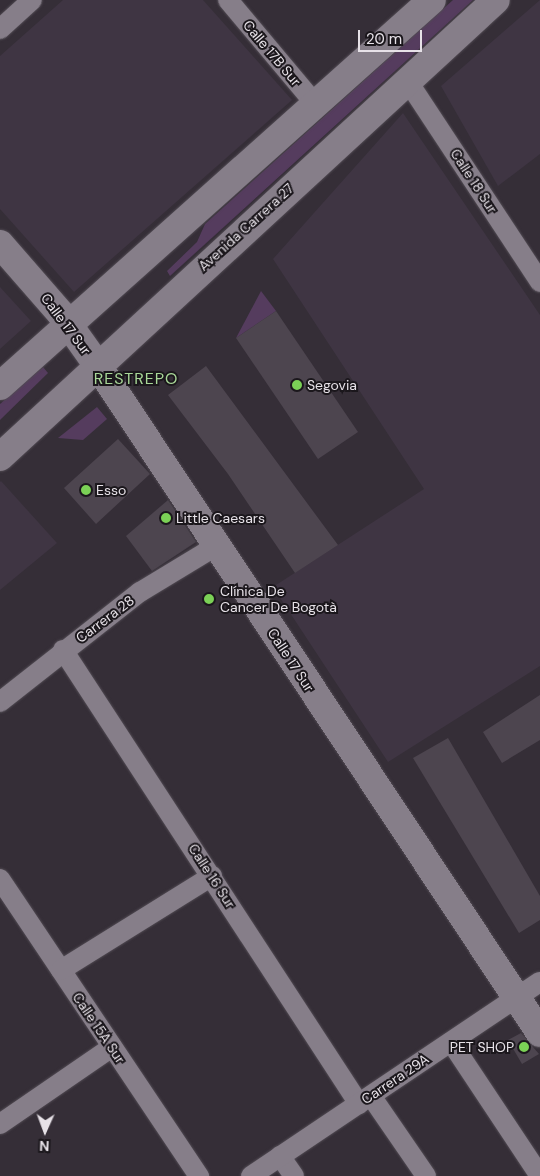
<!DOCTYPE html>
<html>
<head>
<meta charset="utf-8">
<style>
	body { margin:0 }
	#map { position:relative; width:540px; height:1176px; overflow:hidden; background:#352e37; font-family:"DM Sans",sans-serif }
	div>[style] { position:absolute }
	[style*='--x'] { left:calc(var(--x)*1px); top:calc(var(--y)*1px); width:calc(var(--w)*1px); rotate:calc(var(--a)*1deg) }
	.built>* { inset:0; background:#3f3543 }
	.green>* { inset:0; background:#553c5e }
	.building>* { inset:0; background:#4d454f }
	.roads { filter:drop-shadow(0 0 1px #514b53) drop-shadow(0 0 1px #514b53) }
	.street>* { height:20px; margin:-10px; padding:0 10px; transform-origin:10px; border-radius:10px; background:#867e89 }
	.secondary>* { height:28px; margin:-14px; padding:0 14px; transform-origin:14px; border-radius:14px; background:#867e89 }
	.dots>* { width:14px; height:14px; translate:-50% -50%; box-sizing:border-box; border:2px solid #1b171c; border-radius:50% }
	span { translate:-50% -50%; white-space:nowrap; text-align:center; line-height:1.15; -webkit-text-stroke:4px #1b171c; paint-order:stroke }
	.street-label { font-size:14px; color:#e7e2e8 }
	.poi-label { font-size:14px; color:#e7e2e8 }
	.left { translate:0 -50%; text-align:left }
	.right { translate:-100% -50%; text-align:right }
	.quarter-label { font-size:16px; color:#a9d898; letter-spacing:1px }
	.north { position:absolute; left:20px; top:1106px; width:50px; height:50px; -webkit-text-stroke:4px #1b171c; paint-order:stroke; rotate:182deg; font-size:14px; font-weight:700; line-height:20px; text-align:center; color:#e7e2e8 }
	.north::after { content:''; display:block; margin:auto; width:18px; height:22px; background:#e7e2e8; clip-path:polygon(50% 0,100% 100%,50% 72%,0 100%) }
	.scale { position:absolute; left:358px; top:30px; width:64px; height:22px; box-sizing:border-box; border:2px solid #e7e2e8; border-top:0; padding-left:6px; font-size:15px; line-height:18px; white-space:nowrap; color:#e7e2e8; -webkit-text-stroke:4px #1b171c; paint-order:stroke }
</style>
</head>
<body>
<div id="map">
	<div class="built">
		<i style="clip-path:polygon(63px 0,203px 0,292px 100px,74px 292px,0 209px,0 56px)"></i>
		<i style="clip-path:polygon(540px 0,540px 154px,498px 186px,441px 86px)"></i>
		<i style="clip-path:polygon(403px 113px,540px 315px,540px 666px,388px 762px,273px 587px,424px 489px,273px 259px)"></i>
		<i style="clip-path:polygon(0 287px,31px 321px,0 349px)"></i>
		<i style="clip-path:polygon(1px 481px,57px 543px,0 590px,0 482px)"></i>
	</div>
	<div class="green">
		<i style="clip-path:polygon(453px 0,473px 0,170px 276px,167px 271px,197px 242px,205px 224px)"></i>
		<i style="clip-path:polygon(261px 291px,276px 311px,236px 338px)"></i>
		<i style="clip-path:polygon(43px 367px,48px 373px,0 420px,0 404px)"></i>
		<i style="clip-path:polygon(97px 407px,107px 419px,83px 440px,58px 438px)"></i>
	</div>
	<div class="building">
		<i style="clip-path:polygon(276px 311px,358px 432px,318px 459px,236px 338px)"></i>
		<i style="clip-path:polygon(206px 366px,338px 545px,295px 573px,228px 474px,168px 395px)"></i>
		<i style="clip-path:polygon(118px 439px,150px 474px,96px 524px,64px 488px)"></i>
		<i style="clip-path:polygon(168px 500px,196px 542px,152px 571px,126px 536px)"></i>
		<i style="clip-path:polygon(540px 695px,540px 740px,502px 763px,483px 732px)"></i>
		<i style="clip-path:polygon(448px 738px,540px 896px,540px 920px,519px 933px,413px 758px)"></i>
		<i style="clip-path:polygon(521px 1033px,539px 1054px,522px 1064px,508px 1040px)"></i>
	</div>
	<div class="roads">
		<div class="street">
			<i style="--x:228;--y:0;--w:138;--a:50"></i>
			<i style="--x:0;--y:29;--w:43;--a:-42.2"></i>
			<i style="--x:407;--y:80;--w:242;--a:56.6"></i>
			<i style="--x:63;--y:650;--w:542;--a:56.9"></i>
			<i style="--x:0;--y:702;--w:178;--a:-38.2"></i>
			<i style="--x:140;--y:592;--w:89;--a:-31.2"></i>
			<i style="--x:0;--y:879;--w:358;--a:56.2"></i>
			<i style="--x:61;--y:970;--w:178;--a:-31.9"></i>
			<i style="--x:451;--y:1042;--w:161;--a:56.4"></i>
			<i style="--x:371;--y:1096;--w:97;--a:55.5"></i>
			<i style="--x:0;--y:1124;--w:136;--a:-34.5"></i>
			<i style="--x:280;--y:1156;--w:24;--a:55"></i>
			<i style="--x:251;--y:1176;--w:348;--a:-33.9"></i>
		</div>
		<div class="secondary">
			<i style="--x:0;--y:244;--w:93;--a:48.9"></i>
			<i style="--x:61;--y:314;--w:64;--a:54.6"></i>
			<i style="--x:98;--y:366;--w:800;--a:56.47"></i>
			<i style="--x:0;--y:386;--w:579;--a:-41.78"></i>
			<i style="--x:0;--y:457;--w:674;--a:-42.66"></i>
		</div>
	</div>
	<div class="dots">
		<i style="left:297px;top:385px;background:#7bd156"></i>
		<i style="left:86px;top:490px;background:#7bd156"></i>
		<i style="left:166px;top:518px;background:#7bd156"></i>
		<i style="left:209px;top:599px;background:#7bd156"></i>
		<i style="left:524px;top:1047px;background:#7bd156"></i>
	</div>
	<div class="street-label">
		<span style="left:272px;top:53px;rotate:50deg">Calle 17B Sur</span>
		<span style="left:474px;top:181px;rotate:57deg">Calle 18 Sur</span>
		<span style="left:246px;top:227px;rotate:-42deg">Avenida Carrera 27</span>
		<span style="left:66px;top:324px;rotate:53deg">Calle 17 Sur</span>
		<span style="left:105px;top:619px;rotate:-37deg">Carrera 28</span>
		<span style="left:291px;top:660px;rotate:57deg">Calle 17 Sur</span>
		<span style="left:212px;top:876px;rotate:57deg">Calle 16 Sur</span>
		<span style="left:99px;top:1028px;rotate:56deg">Calle 15A Sur</span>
		<span style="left:395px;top:1079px;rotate:-34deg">Carrera 29A</span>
	</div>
	<div class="poi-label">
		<span class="left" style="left:307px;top:385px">Segovia</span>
		<span class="left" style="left:96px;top:490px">Esso</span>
		<span class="left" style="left:176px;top:518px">Little Caesars</span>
		<span class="left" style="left:220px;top:599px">Clínica De<br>Cancer De Bogotà</span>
		<span class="right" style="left:514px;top:1047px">PET SHOP</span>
	</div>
	<div class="quarter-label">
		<span style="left:136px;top:379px">RESTREPO</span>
	</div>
	<div class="north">N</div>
	<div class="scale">20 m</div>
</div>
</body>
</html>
